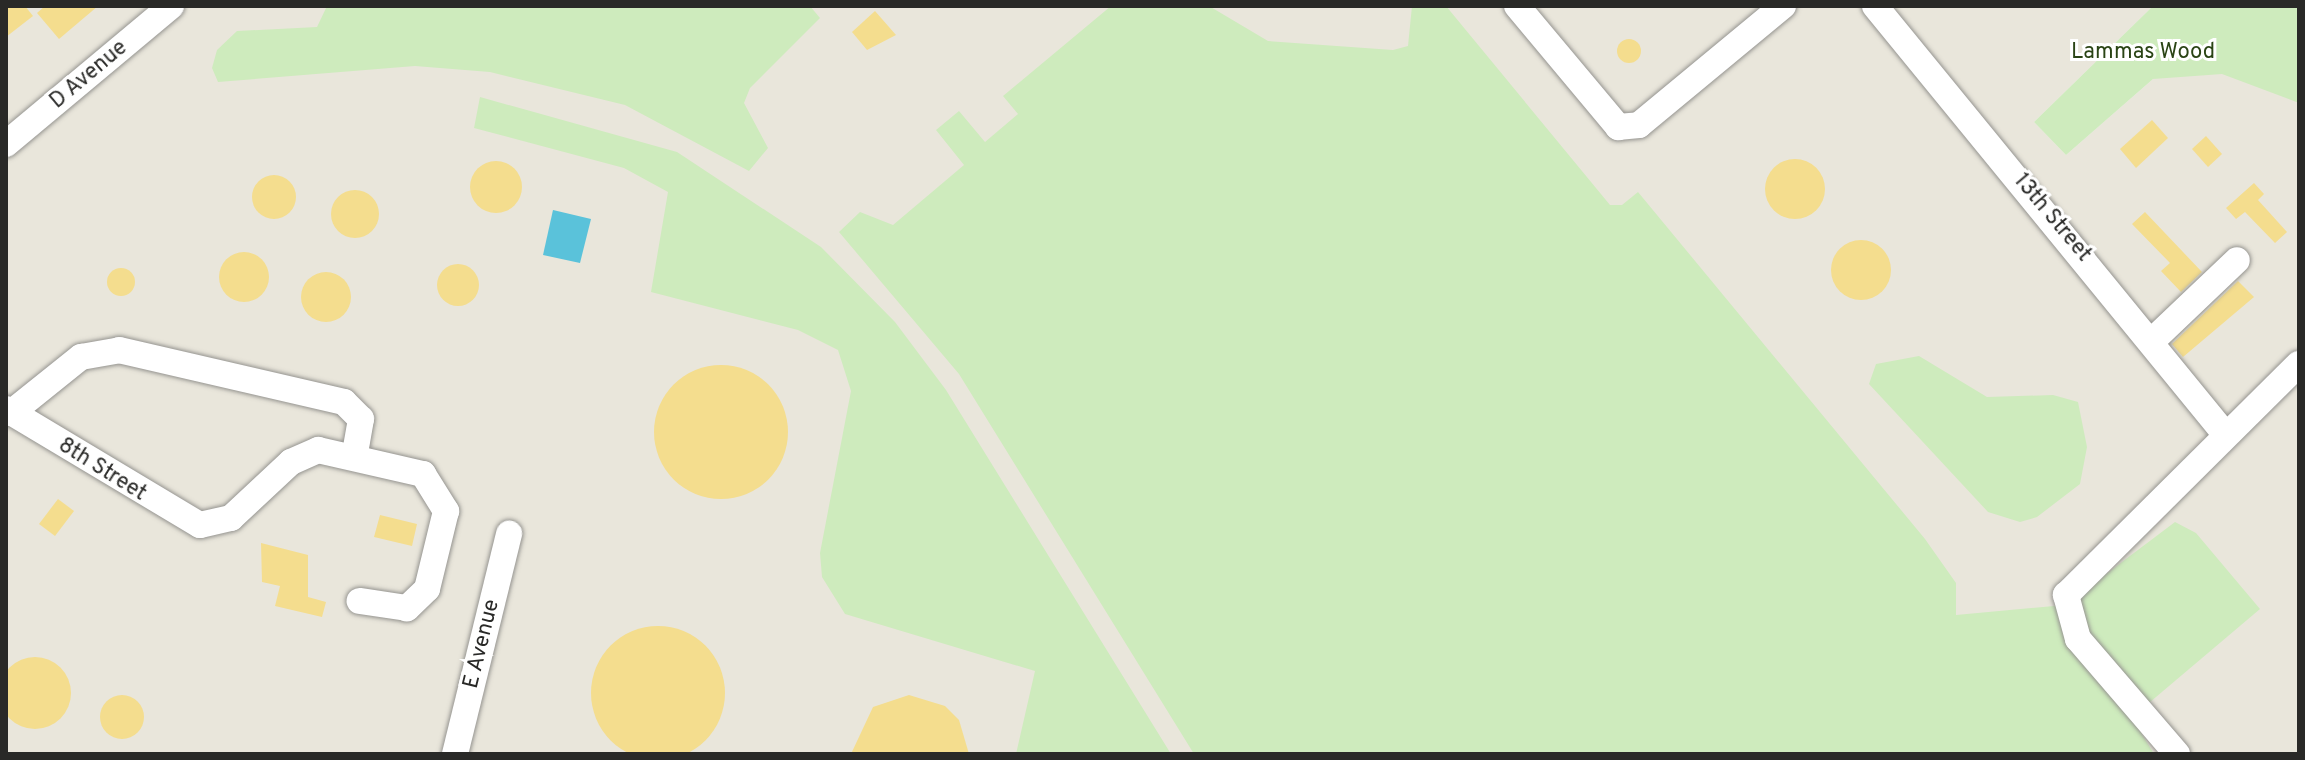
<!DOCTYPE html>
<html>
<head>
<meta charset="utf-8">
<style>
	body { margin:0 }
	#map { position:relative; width:2305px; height:760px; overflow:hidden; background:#f3f2ee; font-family:Overpass,sans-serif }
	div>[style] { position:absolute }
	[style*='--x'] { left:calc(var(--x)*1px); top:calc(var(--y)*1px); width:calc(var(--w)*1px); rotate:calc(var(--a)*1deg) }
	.built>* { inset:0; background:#e9e6db }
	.green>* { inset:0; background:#ceebbd }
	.water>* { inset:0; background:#5ac2da }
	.building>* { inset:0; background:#f4dd8e }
	.round { border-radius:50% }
	.roads { filter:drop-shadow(0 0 2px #959490) drop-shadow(0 0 2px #959490) }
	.minor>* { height:26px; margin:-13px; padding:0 13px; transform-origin:13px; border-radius:13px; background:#fff }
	span { translate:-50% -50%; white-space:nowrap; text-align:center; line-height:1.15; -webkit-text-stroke:6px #fff; paint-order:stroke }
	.park-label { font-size:22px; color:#2a4415 }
	.street-label { font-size:22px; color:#292927 }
	.frame { position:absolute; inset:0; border:8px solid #292927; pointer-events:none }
</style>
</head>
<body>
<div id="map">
	<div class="built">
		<i style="clip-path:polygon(6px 6px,2153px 6px,2034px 122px,2066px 155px,2153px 79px,2299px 10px,2299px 754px,6px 754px)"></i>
	</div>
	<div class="green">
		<i style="clip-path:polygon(327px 6px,810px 6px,820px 18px,750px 88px,744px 103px,768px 148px,749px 171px,625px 105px,490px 72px,415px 66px,218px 82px,212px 68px,217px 50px,237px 31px,317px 27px)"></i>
		<i style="clip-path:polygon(1111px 6px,1209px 6px,1268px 41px,1393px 50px,1408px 46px,1412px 6px,1446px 6px,1610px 205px,1622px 205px,1638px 192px,1925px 539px,1956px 583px,1956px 615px,2065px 605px,2175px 522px,2196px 533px,2260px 609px,2143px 708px,2137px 726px,2154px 754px,1194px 754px,959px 374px,839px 232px,860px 212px,893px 225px,964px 165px,936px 130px,959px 111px,985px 142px,1018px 114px,1003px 96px)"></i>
		<i style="clip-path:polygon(2153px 6px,2299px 6px,2299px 103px,2222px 74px,2153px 79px,2066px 155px,2034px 122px)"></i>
		<i style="clip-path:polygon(480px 97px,677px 152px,821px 247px,895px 322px,946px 390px,1171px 754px,1016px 754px,1035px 671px,845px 614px,822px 577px,820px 553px,851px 391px,838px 350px,798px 330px,651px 292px,668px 192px,624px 168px,474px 128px)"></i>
		<i style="clip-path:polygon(1919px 356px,1987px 397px,2053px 395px,2078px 402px,2087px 447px,2080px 484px,2037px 517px,2020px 522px,1988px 512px,1869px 384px,1876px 364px)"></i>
	</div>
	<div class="water">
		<i style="clip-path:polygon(553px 210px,591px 219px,580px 263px,543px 255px)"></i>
	</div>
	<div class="building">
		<i style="clip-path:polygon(6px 6px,25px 6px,33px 16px,6px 37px)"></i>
		<i style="clip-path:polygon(45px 6px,98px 6px,59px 39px,37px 13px)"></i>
		<i style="clip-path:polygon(875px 11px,896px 35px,867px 50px,852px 32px)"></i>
		<i class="round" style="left:1617px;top:39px;width:24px;height:24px"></i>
		<i style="clip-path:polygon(2152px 120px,2168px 138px,2136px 168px,2120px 149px)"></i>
		<i style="clip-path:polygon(2206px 136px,2222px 154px,2208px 167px,2192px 149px)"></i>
		<i class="round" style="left:1765px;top:159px;width:60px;height:60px"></i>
		<i class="round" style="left:470px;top:161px;width:52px;height:52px"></i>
		<i class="round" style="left:252px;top:175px;width:44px;height:44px"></i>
		<i style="clip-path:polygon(2254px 183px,2264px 194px,2258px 200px,2287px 232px,2275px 243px,2245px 212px,2236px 219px,2226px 208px)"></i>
		<i class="round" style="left:331px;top:190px;width:48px;height:48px"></i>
		<i style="clip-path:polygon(2145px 212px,2202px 272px,2181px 292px,2161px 271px,2170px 263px,2132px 224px)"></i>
		<i class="round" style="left:1831px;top:240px;width:60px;height:60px"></i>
		<i class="round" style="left:219px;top:252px;width:50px;height:50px"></i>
		<i class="round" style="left:437px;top:264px;width:42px;height:42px"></i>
		<i class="round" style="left:107px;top:268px;width:28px;height:28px"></i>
		<i class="round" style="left:301px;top:272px;width:50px;height:50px"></i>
		<i style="clip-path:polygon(2238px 281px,2254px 297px,2183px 357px,2172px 344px)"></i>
		<i class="round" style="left:654px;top:365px;width:134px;height:134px"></i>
		<i style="clip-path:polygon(58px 499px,74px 511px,55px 536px,39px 524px)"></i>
		<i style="clip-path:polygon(380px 515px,417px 524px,412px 546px,374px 537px)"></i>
		<i style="clip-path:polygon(261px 543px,308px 555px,308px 597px,326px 602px,322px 617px,275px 606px,280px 586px,262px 582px)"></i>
		<i class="round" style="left:591px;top:626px;width:134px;height:134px"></i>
		<i class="round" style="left:-1px;top:657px;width:72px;height:72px"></i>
		<i class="round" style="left:100px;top:695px;width:44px;height:44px"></i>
		<i style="clip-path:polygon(909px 695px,945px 706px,959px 720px,969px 754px,851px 754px,873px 707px)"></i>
	</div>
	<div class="roads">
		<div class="minor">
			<i style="--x:1517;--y:6;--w:158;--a:50.1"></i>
			<i style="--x:1618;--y:127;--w:21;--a:-5"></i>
			<i style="--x:1639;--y:125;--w:187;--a:-39.6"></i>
			<i style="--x:1875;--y:6;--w:553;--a:50.73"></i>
			<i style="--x:6;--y:144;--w:215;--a:-39.9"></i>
			<i style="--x:2152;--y:341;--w:117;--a:-43.6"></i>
			<i style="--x:6;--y:409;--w:226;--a:30.9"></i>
			<i style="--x:200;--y:525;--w:32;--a:-13"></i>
			<i style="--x:231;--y:518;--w:82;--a:-43"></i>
			<i style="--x:291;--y:462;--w:30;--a:-24"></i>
			<i style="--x:318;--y:450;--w:108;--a:12.9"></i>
			<i style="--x:423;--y:474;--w:44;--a:58.1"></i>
			<i style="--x:446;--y:511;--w:80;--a:103.7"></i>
			<i style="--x:427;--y:589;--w:28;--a:136"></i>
			<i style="--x:407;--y:608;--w:48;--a:-171.5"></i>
			<i style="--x:11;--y:413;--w:90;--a:-38.7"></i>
			<i style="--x:81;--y:357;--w:39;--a:-10"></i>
			<i style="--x:119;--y:350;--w:231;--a:13"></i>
			<i style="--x:344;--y:402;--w:24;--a:45"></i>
			<i style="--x:361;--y:419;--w:36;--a:100"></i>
			<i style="--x:455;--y:754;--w:227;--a:-76.2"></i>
			<i style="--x:2177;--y:754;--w:152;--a:-130.7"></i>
			<i style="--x:2078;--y:639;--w:46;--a:-105.3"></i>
			<i style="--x:2066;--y:595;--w:328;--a:-44.8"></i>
		</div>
	</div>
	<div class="park-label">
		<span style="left:2143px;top:53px">Lammas Wood</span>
	</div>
	<div class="street-label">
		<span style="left:89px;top:75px;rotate:-40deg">D Avenue</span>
		<span style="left:2052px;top:218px;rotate:50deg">13th Street</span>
		<span style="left:102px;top:470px;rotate:32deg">8th Street</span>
		<span style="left:482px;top:644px;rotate:-76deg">E Avenue</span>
	</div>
	<div class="frame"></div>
</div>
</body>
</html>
